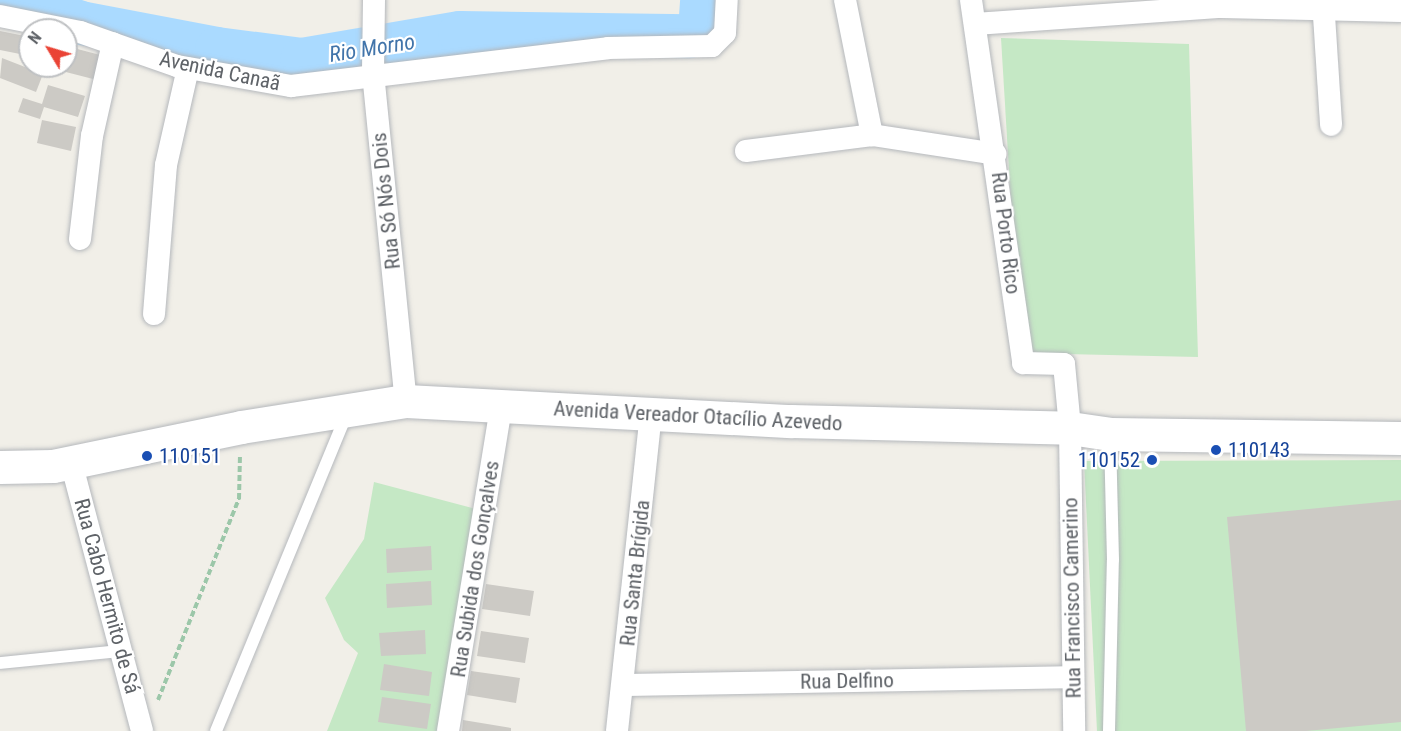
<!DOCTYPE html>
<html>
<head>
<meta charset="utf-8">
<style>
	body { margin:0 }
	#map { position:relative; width:1401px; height:731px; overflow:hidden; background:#f1efe8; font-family:"Roboto Condensed",sans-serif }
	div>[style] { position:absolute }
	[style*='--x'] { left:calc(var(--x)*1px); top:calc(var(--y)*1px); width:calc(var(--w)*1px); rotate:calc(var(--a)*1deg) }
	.green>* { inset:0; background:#c5e8c5 }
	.river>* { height:44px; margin:-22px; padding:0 22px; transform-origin:22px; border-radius:22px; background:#aadaff }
	.building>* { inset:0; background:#cccac5 }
	.path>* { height:4px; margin-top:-2px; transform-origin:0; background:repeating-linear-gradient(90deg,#9cc7a9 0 6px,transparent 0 9px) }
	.roads { filter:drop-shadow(0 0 2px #b5b8bc) drop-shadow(0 0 2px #b5b8bc) }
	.lane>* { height:12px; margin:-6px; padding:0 6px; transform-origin:6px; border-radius:6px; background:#fff }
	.street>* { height:22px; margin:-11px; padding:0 11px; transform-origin:11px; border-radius:11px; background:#fff }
	.secondary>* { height:33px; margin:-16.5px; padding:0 16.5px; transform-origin:16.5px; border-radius:16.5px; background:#fff }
	.dots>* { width:16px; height:16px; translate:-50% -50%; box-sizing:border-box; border:3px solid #fff; border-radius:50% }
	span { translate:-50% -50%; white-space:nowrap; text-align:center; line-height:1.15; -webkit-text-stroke:4.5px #fff; paint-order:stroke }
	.street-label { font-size:21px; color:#5f6368 }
	.transit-label { font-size:21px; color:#164399 }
	.left { translate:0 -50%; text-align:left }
	.right { translate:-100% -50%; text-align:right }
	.water-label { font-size:22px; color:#4174aa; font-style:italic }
	.north { position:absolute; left:18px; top:18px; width:60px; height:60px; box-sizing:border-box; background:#fff; border:2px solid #bfc1c3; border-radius:50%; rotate:308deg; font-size:16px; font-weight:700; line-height:24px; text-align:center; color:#5f6368 }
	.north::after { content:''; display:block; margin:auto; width:21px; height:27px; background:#ea4335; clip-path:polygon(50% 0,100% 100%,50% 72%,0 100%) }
</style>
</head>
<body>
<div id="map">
	<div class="green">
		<i style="clip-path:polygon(1001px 38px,1189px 44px,1198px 357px,1020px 353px)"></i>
		<i style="clip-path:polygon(1401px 460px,1401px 731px,1097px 731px,1084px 461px)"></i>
		<i style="clip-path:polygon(374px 482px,476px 509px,439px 731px,327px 731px,358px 653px,344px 640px,325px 598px,364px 539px)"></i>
	</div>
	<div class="river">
		<i style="--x:18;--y:0;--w:67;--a:20.1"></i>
		<i style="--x:81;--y:23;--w:138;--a:10.8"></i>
		<i style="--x:217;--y:49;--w:86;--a:7.4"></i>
		<i style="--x:302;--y:60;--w:160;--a:-9.7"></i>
		<i style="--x:460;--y:33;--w:229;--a:0.8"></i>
		<i style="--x:689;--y:36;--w:12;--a:-24"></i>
		<i style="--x:700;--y:31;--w:31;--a:-86"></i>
	</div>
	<div class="building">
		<i style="clip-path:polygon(0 31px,30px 37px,30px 56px,0 50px)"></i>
		<i style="clip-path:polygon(66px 46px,104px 56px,97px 80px,58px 70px,66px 66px)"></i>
		<i style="clip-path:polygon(2px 58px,43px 74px,36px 92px,0 78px)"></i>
		<i style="clip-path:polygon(48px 85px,85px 96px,78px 117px,44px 107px,40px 119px,18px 112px,23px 98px,42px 104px)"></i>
		<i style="clip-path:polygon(42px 120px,76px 127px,71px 151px,37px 143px)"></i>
		<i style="clip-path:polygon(1401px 500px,1401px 722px,1306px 731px,1246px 731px,1227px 517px)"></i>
		<i style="clip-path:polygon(431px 546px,432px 570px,387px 573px,386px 549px)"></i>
		<i style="clip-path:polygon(431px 581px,432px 605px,387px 608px,386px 584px)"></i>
		<i style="clip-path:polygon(486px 584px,534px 591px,530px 616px,482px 609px)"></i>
		<i style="clip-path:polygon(425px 630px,426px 654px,381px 656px,379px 633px)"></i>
		<i style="clip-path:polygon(481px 631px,529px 638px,525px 663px,477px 656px)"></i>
		<i style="clip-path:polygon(384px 664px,432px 672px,429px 696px,380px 690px)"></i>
		<i style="clip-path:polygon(471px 671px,520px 678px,516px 703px,467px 695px)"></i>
		<i style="clip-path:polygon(382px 697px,431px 704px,427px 729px,378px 722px)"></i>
		<i style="clip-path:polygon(463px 720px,511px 728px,511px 731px,462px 731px)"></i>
	</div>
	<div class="path">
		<i style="--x:158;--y:700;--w:217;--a:-68.1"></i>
		<i style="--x:239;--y:499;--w:43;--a:-88.7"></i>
	</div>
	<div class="roads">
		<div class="lane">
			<i style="--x:0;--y:663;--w:122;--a:-5.7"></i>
			<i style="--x:216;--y:731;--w:344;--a:-67.6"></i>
			<i style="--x:1109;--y:731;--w:171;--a:-88.7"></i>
			<i style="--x:1113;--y:560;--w:125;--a:-91.4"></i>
		</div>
		<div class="street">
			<i style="--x:374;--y:0;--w:73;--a:90.8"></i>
			<i style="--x:373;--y:73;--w:330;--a:84.3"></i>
			<i style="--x:845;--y:0;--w:138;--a:78.7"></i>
			<i style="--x:971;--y:0;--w:367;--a:81.8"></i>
			<i style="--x:1023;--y:363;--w:41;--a:1.4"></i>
			<i style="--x:1064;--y:364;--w:64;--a:84.6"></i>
			<i style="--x:1070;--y:428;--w:303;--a:89.2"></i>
			<i style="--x:1323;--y:0;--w:125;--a:86.3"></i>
			<i style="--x:0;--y:16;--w:82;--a:11.3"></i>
			<i style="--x:80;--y:32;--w:103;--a:19.3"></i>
			<i style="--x:177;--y:66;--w:116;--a:10"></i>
			<i style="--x:291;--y:86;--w:319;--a:-6.8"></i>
			<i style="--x:608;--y:48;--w:104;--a:-1.1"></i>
			<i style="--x:712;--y:46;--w:18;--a:-45"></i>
			<i style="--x:725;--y:33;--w:33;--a:-87"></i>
			<i style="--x:975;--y:24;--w:247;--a:-4"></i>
			<i style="--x:1221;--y:7;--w:180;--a:1.3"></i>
			<i style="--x:746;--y:151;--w:127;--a:-7.2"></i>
			<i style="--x:872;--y:135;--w:125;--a:8.7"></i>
			<i style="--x:80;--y:239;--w:104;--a:-83.4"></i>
			<i style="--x:92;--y:136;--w:95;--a:-77.3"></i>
			<i style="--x:154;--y:314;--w:149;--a:-85.4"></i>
			<i style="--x:166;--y:165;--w:99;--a:-77.2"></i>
			<i style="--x:71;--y:462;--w:278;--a:75.2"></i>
			<i style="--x:623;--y:685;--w:448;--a:-1"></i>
			<i style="--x:448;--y:731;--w:329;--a:-80.7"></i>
			<i style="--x:617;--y:731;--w:318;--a:-83.9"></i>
		</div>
		<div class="secondary">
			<i style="--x:0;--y:467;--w:53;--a:-1.1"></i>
			<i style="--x:53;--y:466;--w:192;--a:-11.7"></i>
			<i style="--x:241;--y:427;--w:167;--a:-9"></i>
			<i style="--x:406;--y:401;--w:386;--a:3"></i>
			<i style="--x:791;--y:421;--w:279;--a:1.4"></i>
			<i style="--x:1070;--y:428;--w:40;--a:8.5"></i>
			<i style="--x:1110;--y:434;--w:291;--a:0.8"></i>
		</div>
	</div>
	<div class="dots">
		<i style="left:1216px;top:450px;background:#1a4fb4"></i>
		<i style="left:147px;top:456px;background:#1a4fb4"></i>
		<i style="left:1152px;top:460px;background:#1a4fb4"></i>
	</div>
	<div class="street-label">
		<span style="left:220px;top:71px;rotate:12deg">Avenida Canaã</span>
		<span style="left:386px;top:201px;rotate:-96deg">Rua Só Nós Dois</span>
		<span style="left:1006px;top:233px;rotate:83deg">Rua Porto Rico</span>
		<span style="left:698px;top:416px;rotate:3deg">Avenida Vereador Otacílio Azevedo</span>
		<span style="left:475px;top:569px;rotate:-81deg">Rua Subida dos Gonçalves</span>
		<span style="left:635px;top:573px;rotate:-84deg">Rua Santa Brígida</span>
		<span style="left:107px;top:596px;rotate:75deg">Rua Cabo Hermito de Sá</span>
		<span style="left:1072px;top:598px;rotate:-91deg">Rua Francisco Camerino</span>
		<span style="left:847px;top:681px;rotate:-1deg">Rua Delfino</span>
	</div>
	<div class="transit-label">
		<span class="left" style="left:1228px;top:450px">110143</span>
		<span class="left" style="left:159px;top:456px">110151</span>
		<span class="right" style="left:1140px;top:460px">110152</span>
	</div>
	<div class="water-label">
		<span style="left:372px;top:48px;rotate:-9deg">Rio Morno</span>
	</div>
	<div class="north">N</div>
</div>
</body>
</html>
